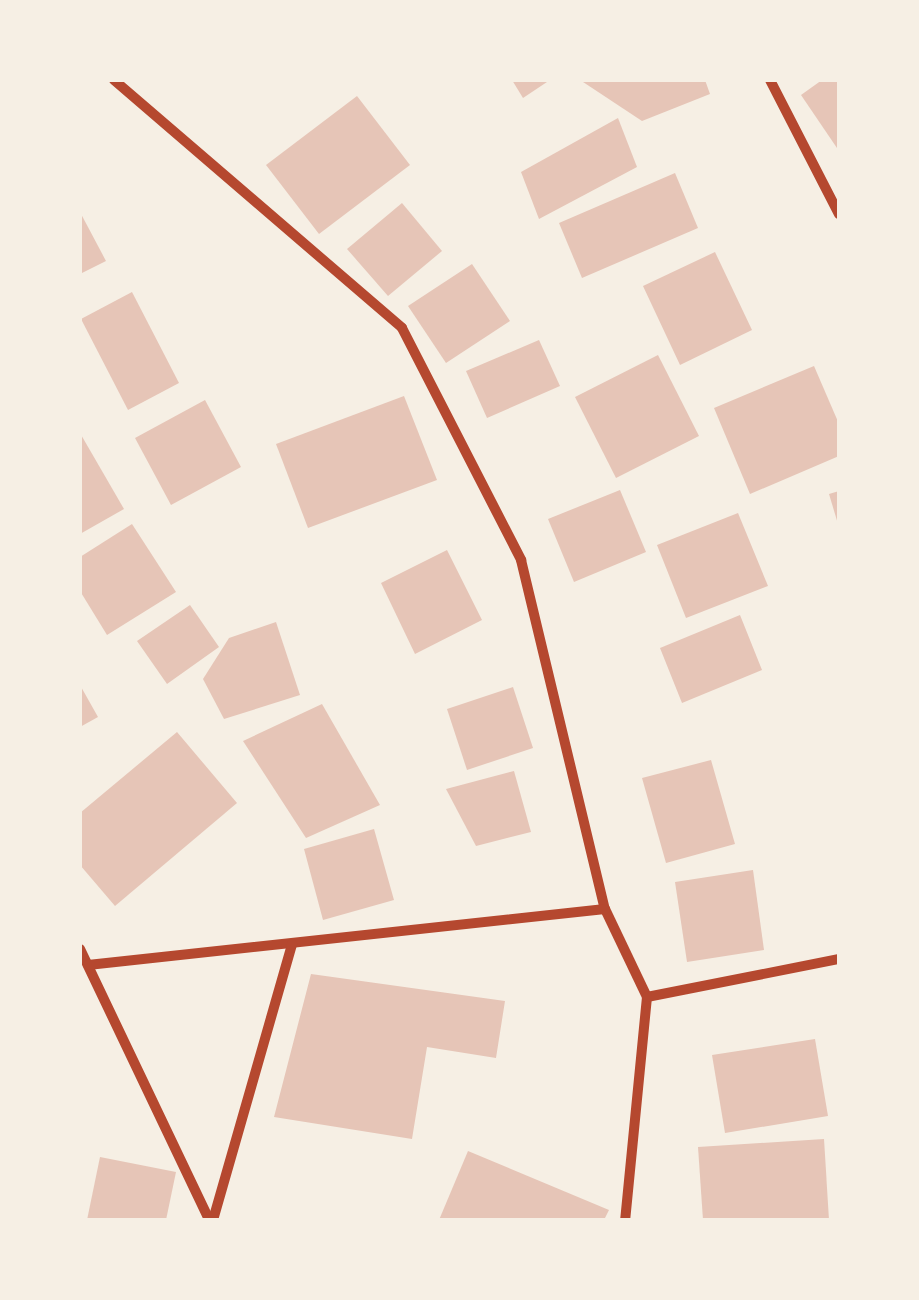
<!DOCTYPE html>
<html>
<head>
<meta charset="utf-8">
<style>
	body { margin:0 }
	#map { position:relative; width:919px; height:1300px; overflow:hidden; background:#f6efe4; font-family:Poppins,sans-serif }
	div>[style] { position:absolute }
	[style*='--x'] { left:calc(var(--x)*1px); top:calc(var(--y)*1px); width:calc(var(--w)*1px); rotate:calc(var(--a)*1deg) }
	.building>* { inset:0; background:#e6c5b7 }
	.minor>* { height:10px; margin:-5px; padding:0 5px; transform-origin:5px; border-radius:5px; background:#b5482f }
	span { translate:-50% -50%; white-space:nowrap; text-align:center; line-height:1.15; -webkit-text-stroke:10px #f6efe4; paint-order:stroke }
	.frame { position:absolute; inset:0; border:82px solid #f6efe4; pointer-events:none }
</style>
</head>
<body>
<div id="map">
	<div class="building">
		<i style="clip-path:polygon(512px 80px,550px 80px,523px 98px)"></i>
		<i style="clip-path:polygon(580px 80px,705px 80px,710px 94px,642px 121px)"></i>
		<i style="clip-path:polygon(822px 80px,839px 80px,839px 151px,801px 95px)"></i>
		<i style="clip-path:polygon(357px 96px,410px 165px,319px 234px,266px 165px)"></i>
		<i style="clip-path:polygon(618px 118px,637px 167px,539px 219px,521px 172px)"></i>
		<i style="clip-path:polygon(675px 173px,698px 228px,582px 278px,559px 223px)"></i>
		<i style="clip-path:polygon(402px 203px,442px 251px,388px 296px,347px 249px)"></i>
		<i style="clip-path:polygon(80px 212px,106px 261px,80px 274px)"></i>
		<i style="clip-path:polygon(715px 252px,752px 330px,680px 365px,643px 286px)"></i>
		<i style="clip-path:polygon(472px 264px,510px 321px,446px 363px,408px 306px)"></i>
		<i style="clip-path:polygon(132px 292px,179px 383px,128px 410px,81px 319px)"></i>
		<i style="clip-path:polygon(539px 340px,560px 386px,487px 418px,466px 371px)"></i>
		<i style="clip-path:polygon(658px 355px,699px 436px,616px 478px,575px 397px)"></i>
		<i style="clip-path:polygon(814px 366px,839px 424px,839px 456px,750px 494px,714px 408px)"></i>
		<i style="clip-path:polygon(404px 396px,437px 480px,308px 528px,276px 444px)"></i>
		<i style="clip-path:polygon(205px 400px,241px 467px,171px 505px,135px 438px)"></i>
		<i style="clip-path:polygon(80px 433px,124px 509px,80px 534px)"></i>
		<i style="clip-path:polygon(620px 490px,646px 552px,574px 582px,548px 519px)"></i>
		<i style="clip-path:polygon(839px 491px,839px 524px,838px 524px,829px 494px)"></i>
		<i style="clip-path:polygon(738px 513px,768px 586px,686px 618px,657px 545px)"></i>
		<i style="clip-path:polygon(132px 524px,176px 592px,107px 635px,80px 591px,80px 557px)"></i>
		<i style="clip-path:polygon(447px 550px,482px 620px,415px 654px,381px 583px)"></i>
		<i style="clip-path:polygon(190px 605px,219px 647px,167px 684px,137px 641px)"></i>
		<i style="clip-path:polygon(740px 615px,762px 670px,682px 703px,660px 648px)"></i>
		<i style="clip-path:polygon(276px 622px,300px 695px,224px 719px,203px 679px,229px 638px)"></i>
		<i style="clip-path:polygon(80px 685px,98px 717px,80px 727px)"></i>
		<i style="clip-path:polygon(513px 687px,533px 748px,467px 770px,447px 709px)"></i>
		<i style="clip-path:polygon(322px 704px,380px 805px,306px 838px,243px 741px)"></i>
		<i style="clip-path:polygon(177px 732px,237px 803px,115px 906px,80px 865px,80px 813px)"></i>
		<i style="clip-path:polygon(711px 760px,735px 844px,666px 863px,642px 778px)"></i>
		<i style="clip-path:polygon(514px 771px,531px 832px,476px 846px,446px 789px)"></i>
		<i style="clip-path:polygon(374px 829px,394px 900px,323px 920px,304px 849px)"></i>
		<i style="clip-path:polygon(753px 870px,764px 950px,687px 962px,675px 882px)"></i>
		<i style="clip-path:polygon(311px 974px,505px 1001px,496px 1058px,427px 1047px,412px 1139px,274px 1117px)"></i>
		<i style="clip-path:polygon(815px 1039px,828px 1116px,725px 1133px,712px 1055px)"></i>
		<i style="clip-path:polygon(824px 1139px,829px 1220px,703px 1220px,698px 1147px)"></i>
		<i style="clip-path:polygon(468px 1151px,609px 1210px,604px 1220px,439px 1220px)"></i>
		<i style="clip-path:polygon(100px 1157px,176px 1172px,166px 1220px,87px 1220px)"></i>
	</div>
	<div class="minor">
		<i style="--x:114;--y:80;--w:380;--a:40.7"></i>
		<i style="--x:402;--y:328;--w:261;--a:62.8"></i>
		<i style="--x:521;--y:560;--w:359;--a:76.5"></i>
		<i style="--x:605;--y:909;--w:98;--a:64.5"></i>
		<i style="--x:647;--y:997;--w:224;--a:95.6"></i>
		<i style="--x:770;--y:80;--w:151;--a:62.8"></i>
		<i style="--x:80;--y:949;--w:300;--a:64.5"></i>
		<i style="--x:88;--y:965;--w:520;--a:-6.18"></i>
		<i style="--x:647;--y:997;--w:196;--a:-11.2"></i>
		<i style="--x:213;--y:1220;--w:287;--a:-74"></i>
	</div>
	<div class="frame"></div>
</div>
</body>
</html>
